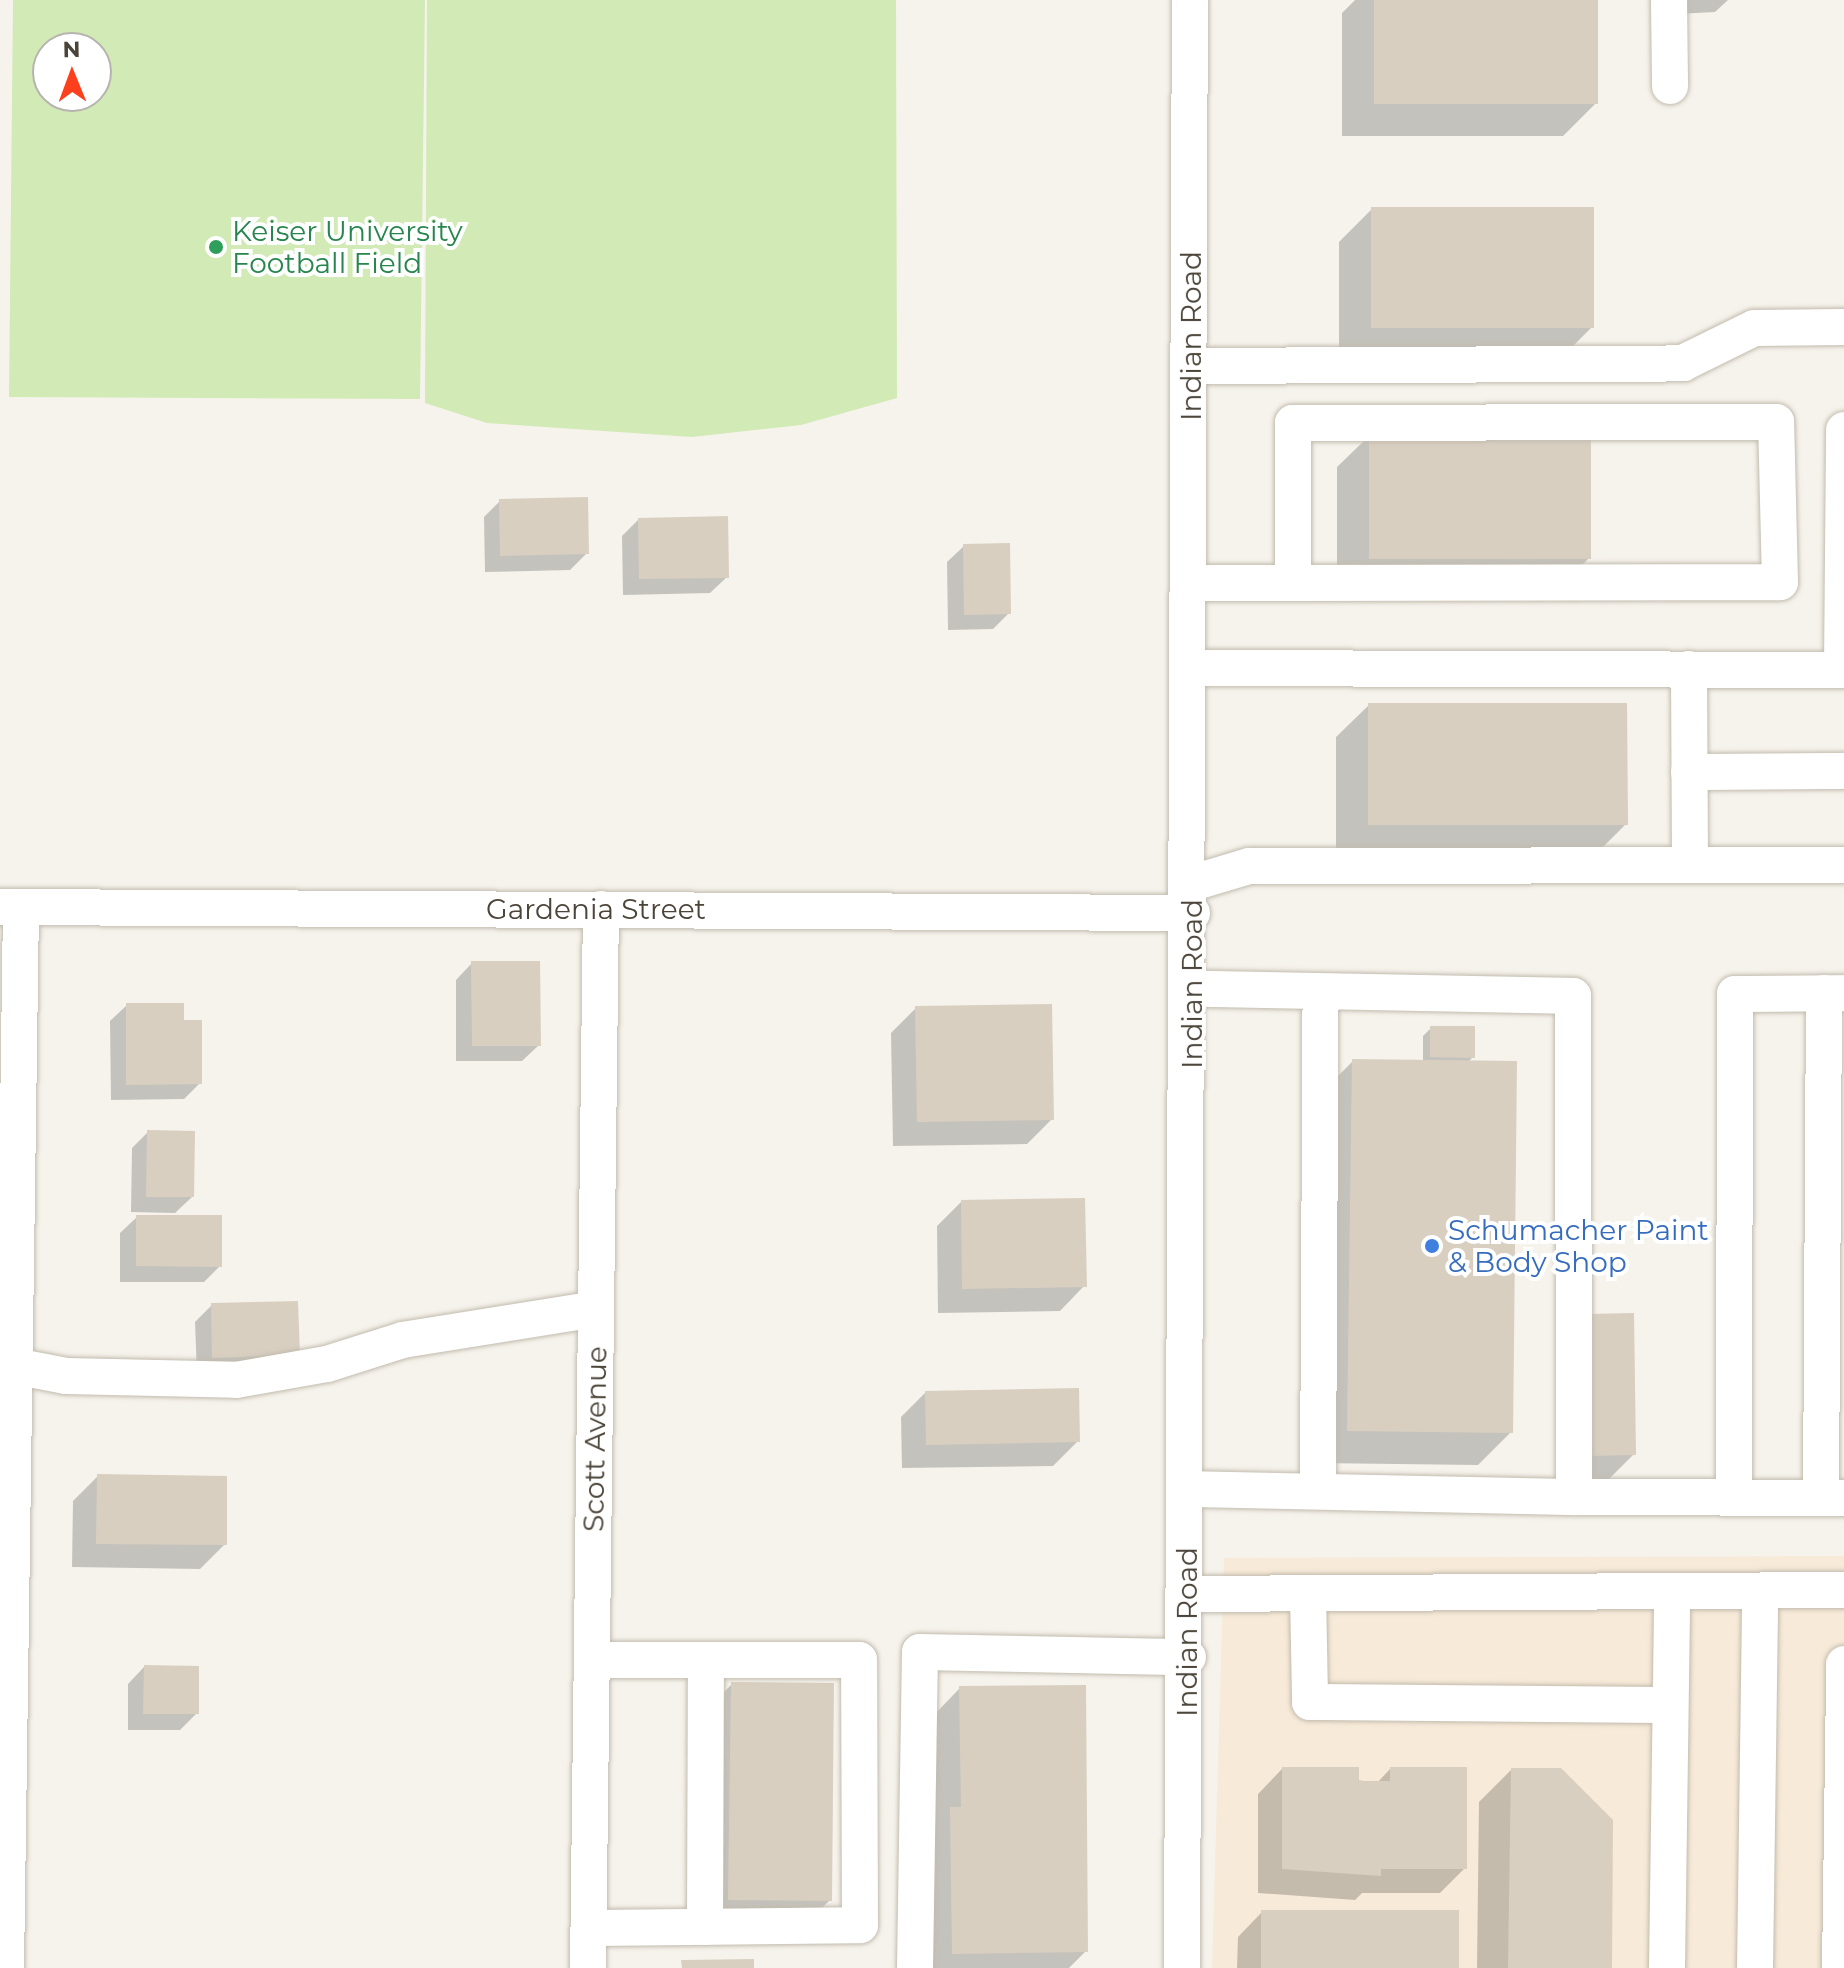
<!DOCTYPE html>
<html>
<head>
<meta charset="utf-8">
<style>
	body { margin:0 }
	#map { position:relative; width:1844px; height:1968px; overflow:hidden; background:#f6f3ec; font-family:Montserrat,sans-serif }
	div>[style] { position:absolute }
	[style*='--x'] { left:calc(var(--x)*1px); top:calc(var(--y)*1px); width:calc(var(--w)*1px); rotate:calc(var(--a)*1deg) }
	.commercial>* { inset:0; background:#f7ead8 }
	.green>* { inset:0; background:#d2eab5 }
	.shadow>* { inset:0; background:#0003 }
	.building>* { inset:0; background:#d8cfc1 }
	.roads { filter:drop-shadow(0 0 2px #c2bbae) drop-shadow(0 0 2px #c2bbae) }
	.minor>* { height:36px; margin:-18px; padding:0 18px; transform-origin:18px; border-radius:18px; background:#fff }
	.dots>* { width:22px; height:22px; translate:-50% -50%; box-sizing:border-box; border:4px solid #fff; border-radius:50% }
	span { translate:-50% -50%; white-space:nowrap; text-align:center; line-height:1.15; -webkit-text-stroke:8px #fff; paint-order:stroke }
	.leisure-label { font-size:28px; color:#27864d }
	.left { translate:0 -50%; text-align:left }
	.street-label { font-size:28px; color:#4b4439 }
	.shop-label { font-size:28px; color:#366cbe }
	.north { position:absolute; left:32px; top:32px; width:80px; height:80px; box-sizing:border-box; background:#fff; border:2px solid #b7b4b0; border-radius:50%; rotate:359deg; font-size:22px; font-weight:700; line-height:32px; text-align:center; color:#4b4439 }
	.north::after { content:''; display:block; margin:auto; width:28px; height:36px; background:#fc3f1d; clip-path:polygon(50% 0,100% 100%,50% 72%,0 100%) }
</style>
</head>
<body>
<div id="map">
	<div class="commercial">
		<i style="clip-path:polygon(1844px 1556px,1844px 1968px,1212px 1968px,1224px 1558px)"></i>
	</div>
	<div class="green">
		<i style="clip-path:polygon(evenodd,13px 0,425px 0,420px 399px,9px 397px,13px 0,96px 48px,96px 96px,48px 96px,48px 48px,96px 48px)"></i>
		<i style="clip-path:polygon(427px 0,896px 0,897px 398px,801px 425px,692px 437px,487px 423px,425px 403px)"></i>
	</div>
	<div class="shadow">
		<i style="clip-path:polygon(1355px 0,1596px 0,1596px 103px,1563px 136px,1342px 136px,1342px 13px)"></i>
		<i style="clip-path:polygon(1676px 0,1728px 0,1715px 12px,1677px 14px)"></i>
		<i style="clip-path:polygon(1372px 209px,1592px 327px,1559px 360px,1339px 360px,1339px 242px)"></i>
		<i style="clip-path:polygon(1370px 435px,1589px 558px,1557px 591px,1337px 591px,1337px 467px)"></i>
		<i style="clip-path:polygon(500px 501px,586px 554px,570px 570px,485px 572px,484px 517px)"></i>
		<i style="clip-path:polygon(638px 520px,727px 577px,710px 593px,623px 595px,622px 536px)"></i>
		<i style="clip-path:polygon(964px 546px,1009px 613px,993px 629px,948px 630px,947px 562px)"></i>
		<i style="clip-path:polygon(1369px 705px,1626px 824px,1593px 857px,1336px 857px,1336px 737px)"></i>
		<i style="clip-path:polygon(472px 963px,539px 1045px,522px 1061px,456px 1061px,456px 980px)"></i>
		<i style="clip-path:polygon(127px 1005px,182px 1022px,200px 1083px,184px 1099px,111px 1100px,110px 1021px)"></i>
		<i style="clip-path:polygon(916px 1008px,1052px 1119px,1027px 1144px,893px 1146px,891px 1033px)"></i>
		<i style="clip-path:polygon(1431px 1028px,1473px 1057px,1468px 1062px,1511px 1432px,1478px 1465px,1316px 1463px,1320px 1094px,1353px 1061px,1423px 1062px,1423px 1036px)"></i>
		<i style="clip-path:polygon(148px 1132px,192px 1197px,175px 1213px,131px 1212px,132px 1148px)"></i>
		<i style="clip-path:polygon(961px 1202px,1084px 1286px,1060px 1311px,938px 1313px,937px 1226px)"></i>
		<i style="clip-path:polygon(137px 1217px,220px 1266px,204px 1282px,120px 1282px,120px 1233px)"></i>
		<i style="clip-path:polygon(296px 1303px,282px 1371px,197px 1374px,195px 1322px,212px 1305px)"></i>
		<i style="clip-path:polygon(1588px 1316px,1634px 1454px,1609px 1479px,1565px 1480px)"></i>
		<i style="clip-path:polygon(926px 1392px,1078px 1441px,1053px 1466px,902px 1468px,901px 1417px)"></i>
		<i style="clip-path:polygon(98px 1476px,225px 1544px,200px 1569px,72px 1567px,73px 1501px)"></i>
		<i style="clip-path:polygon(144px 1667px,197px 1713px,180px 1730px,128px 1730px,128px 1684px)"></i>
		<i style="clip-path:polygon(732px 1684px,830px 1900px,797px 1933px,697px 1931px,699px 1717px)"></i>
		<i style="clip-path:polygon(960px 1688px,1086px 1951px,1069px 1968px,920px 1968px,928px 1721px)"></i>
		<i style="clip-path:polygon(1282px 1769px,1377px 1783px,1390px 1769px,1465px 1868px,1440px 1893px,1362px 1893px,1355px 1900px,1258px 1893px,1258px 1794px)"></i>
		<i style="clip-path:polygon(1511px 1770px,1610px 1968px,1477px 1968px,1479px 1802px)"></i>
		<i style="clip-path:polygon(1262px 1912px,1457px 1968px,1237px 1968px,1238px 1937px)"></i>
	</div>
	<div class="building">
		<i style="clip-path:polygon(1374px 0,1598px 0,1598px 104px,1374px 104px)"></i>
		<i style="clip-path:polygon(1371px 207px,1594px 207px,1594px 328px,1371px 328px)"></i>
		<i style="clip-path:polygon(1591px 432px,1591px 559px,1369px 559px,1369px 433px)"></i>
		<i style="clip-path:polygon(588px 497px,589px 554px,500px 556px,499px 499px)"></i>
		<i style="clip-path:polygon(728px 516px,729px 578px,639px 579px,638px 518px)"></i>
		<i style="clip-path:polygon(1010px 543px,1011px 614px,964px 615px,963px 544px)"></i>
		<i style="clip-path:polygon(1368px 703px,1627px 703px,1628px 825px,1368px 825px)"></i>
		<i style="clip-path:polygon(471px 961px,540px 961px,541px 1046px,472px 1046px)"></i>
		<i style="clip-path:polygon(126px 1003px,184px 1003px,184px 1020px,202px 1020px,202px 1084px,126px 1085px)"></i>
		<i style="clip-path:polygon(1052px 1004px,1054px 1120px,917px 1122px,915px 1006px)"></i>
		<i style="clip-path:polygon(1430px 1026px,1475px 1026px,1475px 1058px,1430px 1057px)"></i>
		<i style="clip-path:polygon(1352px 1059px,1517px 1061px,1513px 1433px,1347px 1431px)"></i>
		<i style="clip-path:polygon(147px 1130px,195px 1131px,194px 1197px,146px 1197px)"></i>
		<i style="clip-path:polygon(1085px 1198px,1087px 1287px,962px 1289px,961px 1200px)"></i>
		<i style="clip-path:polygon(136px 1215px,222px 1215px,222px 1267px,136px 1266px)"></i>
		<i style="clip-path:polygon(298px 1301px,300px 1355px,212px 1358px,211px 1303px)"></i>
		<i style="clip-path:polygon(1634px 1313px,1636px 1455px,1589px 1456px,1587px 1314px)"></i>
		<i style="clip-path:polygon(1079px 1388px,1080px 1442px,926px 1445px,925px 1391px)"></i>
		<i style="clip-path:polygon(97px 1474px,227px 1476px,227px 1545px,96px 1544px)"></i>
		<i style="clip-path:polygon(144px 1665px,199px 1666px,199px 1714px,143px 1714px)"></i>
		<i style="clip-path:polygon(731px 1682px,834px 1683px,832px 1901px,728px 1900px)"></i>
		<i style="clip-path:polygon(1086px 1685px,1088px 1952px,952px 1954px,950px 1807px,961px 1807px,959px 1686px)"></i>
		<i style="clip-path:polygon(1282px 1767px,1359px 1767px,1359px 1781px,1390px 1781px,1390px 1767px,1467px 1767px,1467px 1869px,1381px 1869px,1381px 1876px,1282px 1869px)"></i>
		<i style="clip-path:polygon(1511px 1768px,1561px 1768px,1613px 1820px,1612px 1968px,1508px 1968px)"></i>
		<i style="clip-path:polygon(1261px 1910px,1459px 1910px,1459px 1968px,1261px 1968px)"></i>
		<i style="clip-path:polygon(754px 1959px,754px 1968px,682px 1968px,681px 1960px)"></i>
	</div>
	<div class="roads">
		<div class="minor">
			<i style="--x:1669;--y:0;--w:86;--a:89.3"></i>
			<i style="--x:1191;--y:366;--w:492;--a:-0.3"></i>
			<i style="--x:1683;--y:363;--w:79;--a:-26.2"></i>
			<i style="--x:1754;--y:328;--w:90;--a:-0.6"></i>
			<i style="--x:1191;--y:583;--w:102;--a:0"></i>
			<i style="--x:1293;--y:583;--w:487;--a:-0.1"></i>
			<i style="--x:1780;--y:582;--w:160;--a:-91.4"></i>
			<i style="--x:1776;--y:422;--w:483;--a:179.9"></i>
			<i style="--x:1293;--y:423;--w:160;--a:90"></i>
			<i style="--x:1192;--y:668;--w:650;--a:0.18"></i>
			<i style="--x:1842;--y:670;--w:240;--a:-89.5"></i>
			<i style="--x:1689;--y:669;--w:196;--a:89.7"></i>
			<i style="--x:1689;--y:772;--w:155;--a:-0.4"></i>
			<i style="--x:1192;--y:883;--w:59;--a:-16.6"></i>
			<i style="--x:1249;--y:866;--w:595;--a:-0.1"></i>
			<i style="--x:0;--y:907;--w:1192;--a:0.29"></i>
			<i style="--x:14;--y:1366;--w:53;--a:10.9"></i>
			<i style="--x:66;--y:1376;--w:170;--a:1.3"></i>
			<i style="--x:236;--y:1380;--w:92;--a:-10"></i>
			<i style="--x:327;--y:1364;--w:80;--a:-17.5"></i>
			<i style="--x:403;--y:1340;--w:195;--a:-9.1"></i>
			<i style="--x:1188;--y:1489;--w:386;--a:1.2"></i>
			<i style="--x:1574;--y:1497;--w:501;--a:-90.11"></i>
			<i style="--x:1573;--y:996;--w:381;--a:-178.9"></i>
			<i style="--x:1318;--y:1491;--w:499;--a:-89.7"></i>
			<i style="--x:1574;--y:1497;--w:270;--a:0.2"></i>
			<i style="--x:1734;--y:1498;--w:504;--a:-89.89"></i>
			<i style="--x:1735;--y:994;--w:109;--a:-0.5"></i>
			<i style="--x:1821;--y:1498;--w:505;--a:-89.66"></i>
			<i style="--x:1308;--y:1593;--w:109;--a:88.9"></i>
			<i style="--x:1310;--y:1702;--w:360;--a:0.5"></i>
			<i style="--x:1188;--y:1594;--w:656;--a:-0.35"></i>
			<i style="--x:705;--y:1927;--w:267;--a:-89.8"></i>
			<i style="--x:589;--y:1928;--w:271;--a:-0.6"></i>
			<i style="--x:860;--y:1925;--w:265;--a:-90.2"></i>
			<i style="--x:859;--y:1660;--w:267;--a:180"></i>
			<i style="--x:6;--y:1968;--w:1061;--a:-89.19"></i>
			<i style="--x:588;--y:1968;--w:1059;--a:-89.3"></i>
			<i style="--x:915;--y:1968;--w:316;--a:-89.1"></i>
			<i style="--x:920;--y:1652;--w:268;--a:1.1"></i>
			<i style="--x:1182;--y:1968;--w:1968;--a:-89.77"></i>
			<i style="--x:1667;--y:1968;--w:376;--a:-89.2"></i>
			<i style="--x:1755;--y:1968;--w:377;--a:-89.2"></i>
			<i style="--x:1840;--y:1968;--w:304;--a:-89.2"></i>
		</div>
	</div>
	<div class="dots">
		<i style="left:216px;top:247px;background:#2e9e5b"></i>
		<i style="left:1432px;top:1246px;background:#3f7fe0"></i>
	</div>
	<div class="leisure-label">
		<span class="left" style="left:232px;top:247px">Keiser University<br>Football Field</span>
	</div>
	<div class="street-label">
		<span style="left:1191px;top:336px;rotate:-90deg">Indian Road</span>
		<span style="left:596px;top:909px">Gardenia Street</span>
		<span style="left:1192px;top:984px;rotate:-90deg">Indian Road</span>
		<span style="left:595px;top:1439px;rotate:-89deg">Scott Avenue</span>
		<span style="left:1187px;top:1632px;rotate:-90deg">Indian Road</span>
	</div>
	<div class="shop-label">
		<span class="left" style="left:1448px;top:1246px">Schumacher Paint<br>&amp; Body Shop</span>
	</div>
	<div class="north">N</div>
</div>
</body>
</html>
